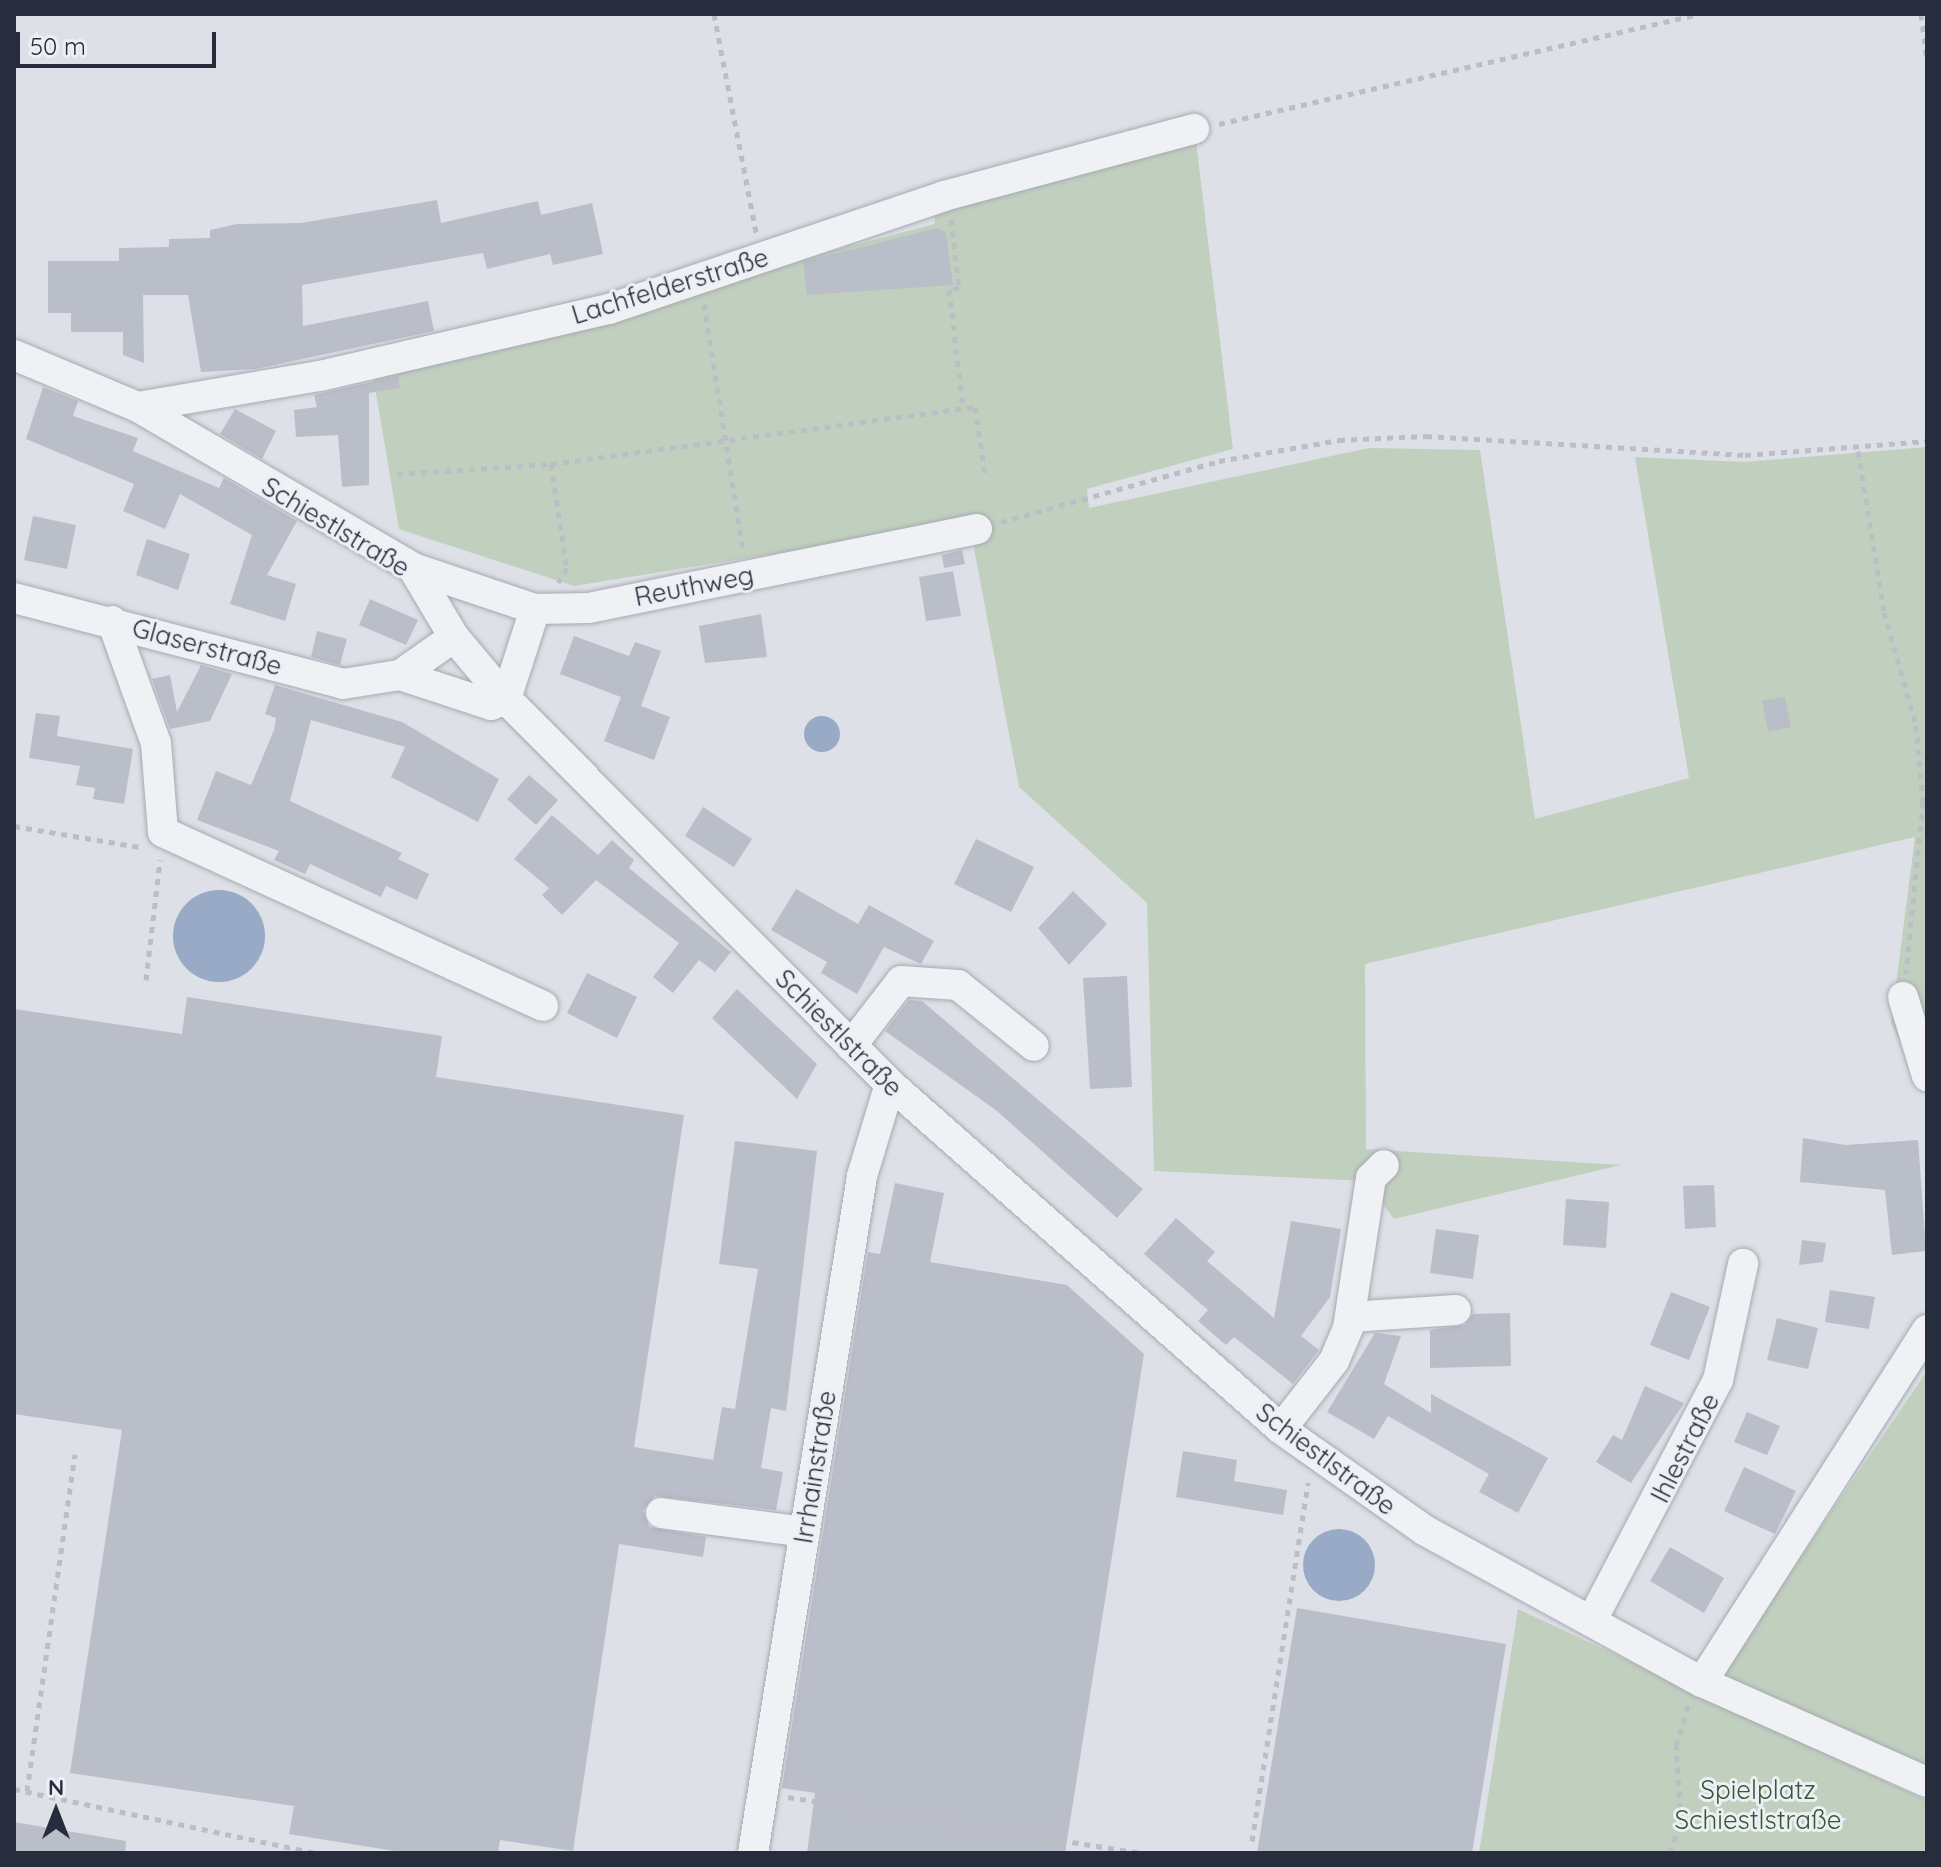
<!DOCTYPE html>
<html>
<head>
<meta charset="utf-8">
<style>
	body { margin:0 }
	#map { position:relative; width:1941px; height:1867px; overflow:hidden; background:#dde0e6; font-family:Quicksand,sans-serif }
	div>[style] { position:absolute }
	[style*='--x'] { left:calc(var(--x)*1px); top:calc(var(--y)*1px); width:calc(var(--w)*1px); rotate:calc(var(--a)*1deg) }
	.green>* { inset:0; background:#c1d0be }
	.water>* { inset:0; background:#98aac6 }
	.round { border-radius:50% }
	.building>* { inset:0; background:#babec9 }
	.path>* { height:5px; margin-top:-2.5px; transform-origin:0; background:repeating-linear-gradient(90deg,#bbbec5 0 6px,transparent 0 12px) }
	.roads { filter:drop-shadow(0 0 2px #a6aab3) drop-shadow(0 0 2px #a6aab3) }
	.minor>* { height:30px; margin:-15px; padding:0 15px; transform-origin:15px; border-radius:15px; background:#eff1f5 }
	span { translate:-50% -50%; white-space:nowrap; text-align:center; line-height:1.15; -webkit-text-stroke:6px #eceff4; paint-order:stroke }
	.street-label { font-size:26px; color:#272d3c }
	.park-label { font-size:26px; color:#385834 }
	.frame { position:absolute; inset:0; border:16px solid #272d3c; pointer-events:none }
	.north { position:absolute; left:16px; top:1771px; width:80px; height:80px; -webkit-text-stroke:6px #eceff4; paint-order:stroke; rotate:0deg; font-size:22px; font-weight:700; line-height:32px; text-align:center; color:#272d3c }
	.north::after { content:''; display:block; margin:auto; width:28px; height:36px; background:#272d3c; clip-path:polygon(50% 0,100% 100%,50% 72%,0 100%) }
	.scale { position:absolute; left:16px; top:32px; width:200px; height:36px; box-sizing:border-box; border:4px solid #272d3c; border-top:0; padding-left:10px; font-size:24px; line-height:28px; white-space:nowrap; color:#272d3c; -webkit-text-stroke:6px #eceff4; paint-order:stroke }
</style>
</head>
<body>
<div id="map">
	<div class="green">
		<i style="clip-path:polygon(1196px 141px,1233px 449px,1087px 489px,1089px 508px,1369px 448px,1480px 450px,1535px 819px,1689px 778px,1635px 457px,1744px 462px,1927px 447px,1927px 1069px,1914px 1071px,1891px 1023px,1915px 837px,1365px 964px,1366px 1149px,1621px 1165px,1394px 1219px,1366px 1181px,1154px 1171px,1147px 903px,1019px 787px,969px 522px,574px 586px,399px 529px,372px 370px,935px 224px,933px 205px)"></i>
		<i style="clip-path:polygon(1927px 1371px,1927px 1768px,1719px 1677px)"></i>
		<i style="clip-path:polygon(1518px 1609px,1927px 1801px,1927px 1853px,1479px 1853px)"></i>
	</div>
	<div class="water">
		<i class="round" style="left:804px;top:716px;width:36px;height:36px"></i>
		<i class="round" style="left:173px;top:890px;width:92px;height:92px"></i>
		<i class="round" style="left:1303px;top:1529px;width:72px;height:72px"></i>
	</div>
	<div class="building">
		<i style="clip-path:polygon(437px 200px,441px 223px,538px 201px,541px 215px,592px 203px,603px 254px,553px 265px,550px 254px,487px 269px,483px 253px,302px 285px,303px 326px,428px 301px,434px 331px,255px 369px,201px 372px,188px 295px,143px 295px,144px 363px,123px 355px,123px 332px,71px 332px,71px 313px,48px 313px,48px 261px,119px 261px,119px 248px,169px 247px,169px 239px,210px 238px,210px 230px,237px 224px,301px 223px)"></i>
		<i style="clip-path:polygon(937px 228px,946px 232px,953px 285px,807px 295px,803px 262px)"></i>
		<i style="clip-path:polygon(398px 376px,400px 388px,369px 393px,369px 485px,342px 487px,338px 435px,296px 437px,294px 410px,317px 407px,314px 395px)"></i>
		<i style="clip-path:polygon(43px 387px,78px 401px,73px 416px,138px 438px,133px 451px,219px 488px,224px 478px,297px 521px,267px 575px,296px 584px,285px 621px,230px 604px,252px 535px,180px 494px,165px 529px,123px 511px,134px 484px,26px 439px)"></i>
		<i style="clip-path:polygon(235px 409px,276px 431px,262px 459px,220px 434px)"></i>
		<i style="clip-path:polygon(33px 516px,76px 525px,67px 569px,24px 560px)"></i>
		<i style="clip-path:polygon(147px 539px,190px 554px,178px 590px,136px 575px)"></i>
		<i style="clip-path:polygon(962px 550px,965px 564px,944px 568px,942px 555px)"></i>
		<i style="clip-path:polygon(953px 571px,961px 616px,926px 621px,919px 577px)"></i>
		<i style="clip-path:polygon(370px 599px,418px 620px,406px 645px,359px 625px)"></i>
		<i style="clip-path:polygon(761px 614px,767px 657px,705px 663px,699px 626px)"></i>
		<i style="clip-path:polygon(317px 631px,347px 639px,340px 665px,311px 657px)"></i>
		<i style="clip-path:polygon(574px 636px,629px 656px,635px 642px,661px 651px,641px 706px,670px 717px,654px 760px,604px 741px,621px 697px,560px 674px)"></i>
		<i style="clip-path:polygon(201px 665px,232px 674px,210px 721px,170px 729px,152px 679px,170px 675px,177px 712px)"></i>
		<i style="clip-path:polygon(275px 685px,402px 722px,499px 779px,478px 822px,391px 777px,405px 747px,311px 720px,290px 801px,402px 853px,398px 859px,429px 874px,417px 900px,386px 886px,381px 897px,310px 864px,305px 874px,274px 860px,279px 851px,197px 820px,216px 771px,251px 785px,274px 730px,276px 718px,265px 714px)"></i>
		<i style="clip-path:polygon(1785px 697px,1791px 727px,1768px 732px,1762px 701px)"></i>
		<i style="clip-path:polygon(36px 713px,60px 716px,57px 736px,133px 749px,124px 804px,93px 799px,95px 788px,76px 785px,80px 766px,29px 758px)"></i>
		<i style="clip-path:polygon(529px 775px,558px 800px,536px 825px,507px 799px)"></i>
		<i style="clip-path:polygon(703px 807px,752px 839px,734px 867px,685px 836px)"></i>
		<i style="clip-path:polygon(552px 815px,598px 855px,612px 840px,634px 860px,629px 868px,731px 952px,715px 972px,699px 960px,673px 993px,653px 977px,679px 943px,596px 880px,562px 915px,542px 895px,549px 888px,514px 859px)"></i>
		<i style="clip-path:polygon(976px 839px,1034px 867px,1011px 912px,954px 884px)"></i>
		<i style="clip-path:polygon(796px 889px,858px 924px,869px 905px,934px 941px,921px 964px,884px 947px,857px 994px,821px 973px,827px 962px,771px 930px)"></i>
		<i style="clip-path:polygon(1073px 891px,1107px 924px,1069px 965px,1038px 928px)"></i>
		<i style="clip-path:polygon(587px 973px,637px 997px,617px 1038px,567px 1013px)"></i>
		<i style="clip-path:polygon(1127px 976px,1132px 1087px,1090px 1089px,1083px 978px)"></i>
		<i style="clip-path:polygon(737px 989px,817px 1064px,797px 1099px,712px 1018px)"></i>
		<i style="clip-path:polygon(187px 997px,442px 1036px,436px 1077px,684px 1115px,634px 1447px,713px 1460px,722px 1407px,735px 1409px,758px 1269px,719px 1264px,735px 1141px,817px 1151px,786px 1411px,771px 1408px,761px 1468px,783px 1472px,776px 1510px,655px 1496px,643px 1510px,649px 1527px,706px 1537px,703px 1557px,619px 1544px,573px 1851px,500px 1840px,498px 1853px,407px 1853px,289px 1834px,294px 1806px,70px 1773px,122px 1430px,14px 1414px,14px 1009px,182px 1034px)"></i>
		<i style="clip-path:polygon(909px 1000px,922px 1001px,1143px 1189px,1117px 1218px,997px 1111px,885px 1031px)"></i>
		<i style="clip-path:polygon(1803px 1138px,1845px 1145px,1918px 1140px,1926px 1251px,1892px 1255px,1885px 1190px,1800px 1182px)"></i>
		<i style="clip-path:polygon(895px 1183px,944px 1193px,930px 1262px,1067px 1285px,1144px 1354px,1065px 1853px,807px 1853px,815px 1793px,782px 1788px,868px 1252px,880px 1254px)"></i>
		<i style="clip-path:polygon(1714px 1185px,1716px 1227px,1685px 1229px,1683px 1186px)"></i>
		<i style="clip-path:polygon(1566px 1199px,1609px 1202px,1606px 1248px,1563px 1245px)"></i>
		<i style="clip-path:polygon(1176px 1218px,1215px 1252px,1207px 1261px,1274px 1318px,1291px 1221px,1341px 1229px,1330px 1297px,1301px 1336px,1319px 1350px,1293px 1384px,1234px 1337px,1226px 1345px,1198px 1321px,1208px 1310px,1144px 1254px)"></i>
		<i style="clip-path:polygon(1436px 1229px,1479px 1235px,1473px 1279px,1430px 1273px)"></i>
		<i style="clip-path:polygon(1802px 1240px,1826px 1243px,1823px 1262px,1799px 1265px)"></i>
		<i style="clip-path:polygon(1830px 1290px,1875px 1297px,1869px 1329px,1825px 1322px)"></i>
		<i style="clip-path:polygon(1671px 1292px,1710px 1307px,1689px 1360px,1650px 1345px)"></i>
		<i style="clip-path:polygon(1510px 1313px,1511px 1366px,1430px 1368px,1430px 1330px,1465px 1325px,1473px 1314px)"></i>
		<i style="clip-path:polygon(1777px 1318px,1818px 1328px,1808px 1369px,1767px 1360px)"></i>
		<i style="clip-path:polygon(1375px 1333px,1401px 1336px,1384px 1384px,1431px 1413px,1431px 1394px,1548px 1458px,1518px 1513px,1479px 1492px,1489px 1474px,1388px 1416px,1374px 1439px,1327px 1412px)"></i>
		<i style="clip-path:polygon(1645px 1386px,1684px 1403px,1631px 1483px,1596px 1462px,1613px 1435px,1622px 1440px)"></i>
		<i style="clip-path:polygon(1747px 1412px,1780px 1426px,1767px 1455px,1734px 1442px)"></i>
		<i style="clip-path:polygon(1183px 1451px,1237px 1460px,1234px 1481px,1287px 1490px,1283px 1515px,1176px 1497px)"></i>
		<i style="clip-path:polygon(1744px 1467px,1796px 1491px,1775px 1534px,1724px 1511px)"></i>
		<i style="clip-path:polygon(1670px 1547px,1724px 1578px,1704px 1613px,1650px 1581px)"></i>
		<i style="clip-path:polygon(1297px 1608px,1506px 1644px,1472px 1853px,1257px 1853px)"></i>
		<i style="clip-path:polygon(14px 1822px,126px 1841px,125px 1853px,14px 1853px)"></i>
	</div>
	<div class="path">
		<i style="--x:714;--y:14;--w:223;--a:79.1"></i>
		<i style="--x:1921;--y:14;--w:47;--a:82.7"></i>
		<i style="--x:1219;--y:124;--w:491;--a:-12.9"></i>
		<i style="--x:951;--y:219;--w:69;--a:83.4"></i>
		<i style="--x:959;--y:288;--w:10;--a:174"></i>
		<i style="--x:949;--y:289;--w:121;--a:83.3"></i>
		<i style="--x:704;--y:304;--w:250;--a:81"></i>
		<i style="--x:1858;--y:451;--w:163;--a:80.8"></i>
		<i style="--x:1884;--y:612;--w:117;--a:74.2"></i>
		<i style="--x:1916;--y:725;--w:77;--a:84.8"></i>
		<i style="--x:1923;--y:802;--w:172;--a:95.7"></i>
		<i style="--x:551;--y:464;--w:105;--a:81.3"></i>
		<i style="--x:567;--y:568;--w:17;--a:121"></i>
		<i style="--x:397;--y:474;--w:154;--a:-3.7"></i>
		<i style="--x:551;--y:464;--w:428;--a:-7.7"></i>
		<i style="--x:975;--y:407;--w:68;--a:81.5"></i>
		<i style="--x:1001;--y:522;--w:226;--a:-15.6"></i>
		<i style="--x:1219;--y:461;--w:122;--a:-9.9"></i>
		<i style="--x:1339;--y:440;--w:87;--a:-2.6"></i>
		<i style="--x:1426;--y:436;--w:320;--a:3.4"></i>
		<i style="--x:1745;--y:455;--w:183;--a:-4.4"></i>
		<i style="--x:14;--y:826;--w:127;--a:9.5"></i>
		<i style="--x:146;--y:980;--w:121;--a:-83.3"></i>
		<i style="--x:14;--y:1789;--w:309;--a:12"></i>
		<i style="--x:27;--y:1791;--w:340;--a:-81.9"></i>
		<i style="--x:788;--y:1797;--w:358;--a:9"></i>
		<i style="--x:1252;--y:1841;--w:363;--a:-81.1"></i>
		<i style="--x:1669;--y:1853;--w:34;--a:-69"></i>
		<i style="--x:1681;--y:1821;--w:75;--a:-93.8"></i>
		<i style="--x:1676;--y:1746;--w:45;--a:-73.2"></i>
	</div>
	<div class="roads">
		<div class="minor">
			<i style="--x:14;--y:355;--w:134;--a:22.8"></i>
			<i style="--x:138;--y:407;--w:319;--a:30.3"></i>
			<i style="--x:413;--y:568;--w:129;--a:18.6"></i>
			<i style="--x:535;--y:609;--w:54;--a:-1.1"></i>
			<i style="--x:589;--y:608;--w:396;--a:-11.5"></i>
			<i style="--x:138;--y:407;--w:185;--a:-9.7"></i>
			<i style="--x:320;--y:376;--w:297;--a:-13.1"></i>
			<i style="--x:609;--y:309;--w:354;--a:-18.6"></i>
			<i style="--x:944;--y:196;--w:259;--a:-15"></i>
			<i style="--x:413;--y:568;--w:80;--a:59.3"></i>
			<i style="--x:454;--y:637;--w:81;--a:50"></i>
			<i style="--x:506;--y:699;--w:544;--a:45.07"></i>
			<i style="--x:890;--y:1084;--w:521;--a:41.42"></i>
			<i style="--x:1281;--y:1429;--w:175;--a:35.2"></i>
			<i style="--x:1424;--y:1530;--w:317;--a:28.7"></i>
			<i style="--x:1702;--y:1682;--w:246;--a:24"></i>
			<i style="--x:14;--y:598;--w:340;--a:14.6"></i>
			<i style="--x:343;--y:684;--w:58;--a:-9"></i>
			<i style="--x:400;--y:675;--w:66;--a:-35.1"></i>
			<i style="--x:112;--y:621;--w:130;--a:70.2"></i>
			<i style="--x:156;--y:743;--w:89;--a:85.5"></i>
			<i style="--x:163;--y:832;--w:418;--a:24.6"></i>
			<i style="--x:400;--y:675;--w:96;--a:18.2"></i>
			<i style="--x:491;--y:705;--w:16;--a:-22"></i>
			<i style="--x:506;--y:699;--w:95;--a:-72.1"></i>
			<i style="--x:1903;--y:997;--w:83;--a:73.1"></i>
			<i style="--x:851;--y:1046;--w:82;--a:-52.4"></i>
			<i style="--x:901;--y:981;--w:57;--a:4"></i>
			<i style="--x:958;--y:985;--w:97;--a:38.8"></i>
			<i style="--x:1350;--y:1317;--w:106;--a:-3.8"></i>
			<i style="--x:1281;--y:1429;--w:86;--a:-52.1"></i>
			<i style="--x:1334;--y:1361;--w:36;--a:-67"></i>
			<i style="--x:1348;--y:1328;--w:152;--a:-81.3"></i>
			<i style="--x:1371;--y:1178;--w:18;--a:-45"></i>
			<i style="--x:661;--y:1513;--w:145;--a:7.5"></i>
			<i style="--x:1592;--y:1620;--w:271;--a:-62.3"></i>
			<i style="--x:1718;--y:1380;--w:119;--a:-77.8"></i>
			<i style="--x:1702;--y:1682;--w:418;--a:-57.4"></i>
			<i style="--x:753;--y:1853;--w:686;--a:-80.85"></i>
			<i style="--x:862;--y:1176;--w:96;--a:-73.1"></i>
		</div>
	</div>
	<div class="street-label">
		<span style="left:670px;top:286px;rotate:-17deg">Lachfelderstraße</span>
		<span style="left:336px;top:527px;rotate:31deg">Schiestlstraße</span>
		<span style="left:694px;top:586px;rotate:-11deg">Reuthweg</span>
		<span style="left:207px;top:647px;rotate:15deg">Glaserstraße</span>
		<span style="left:839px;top:1033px;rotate:45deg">Schiestlstraße</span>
		<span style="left:1685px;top:1448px;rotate:-63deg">Ihlestraße</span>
		<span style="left:1326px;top:1459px;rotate:37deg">Schiestlstraße</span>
		<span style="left:815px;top:1467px;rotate:-81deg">Irrhainstraße</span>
	</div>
	<div class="park-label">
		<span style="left:1758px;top:1805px">Spielplatz<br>Schiestlstraße</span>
	</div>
	<div class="frame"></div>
	<div class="north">N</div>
	<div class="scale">50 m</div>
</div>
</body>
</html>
